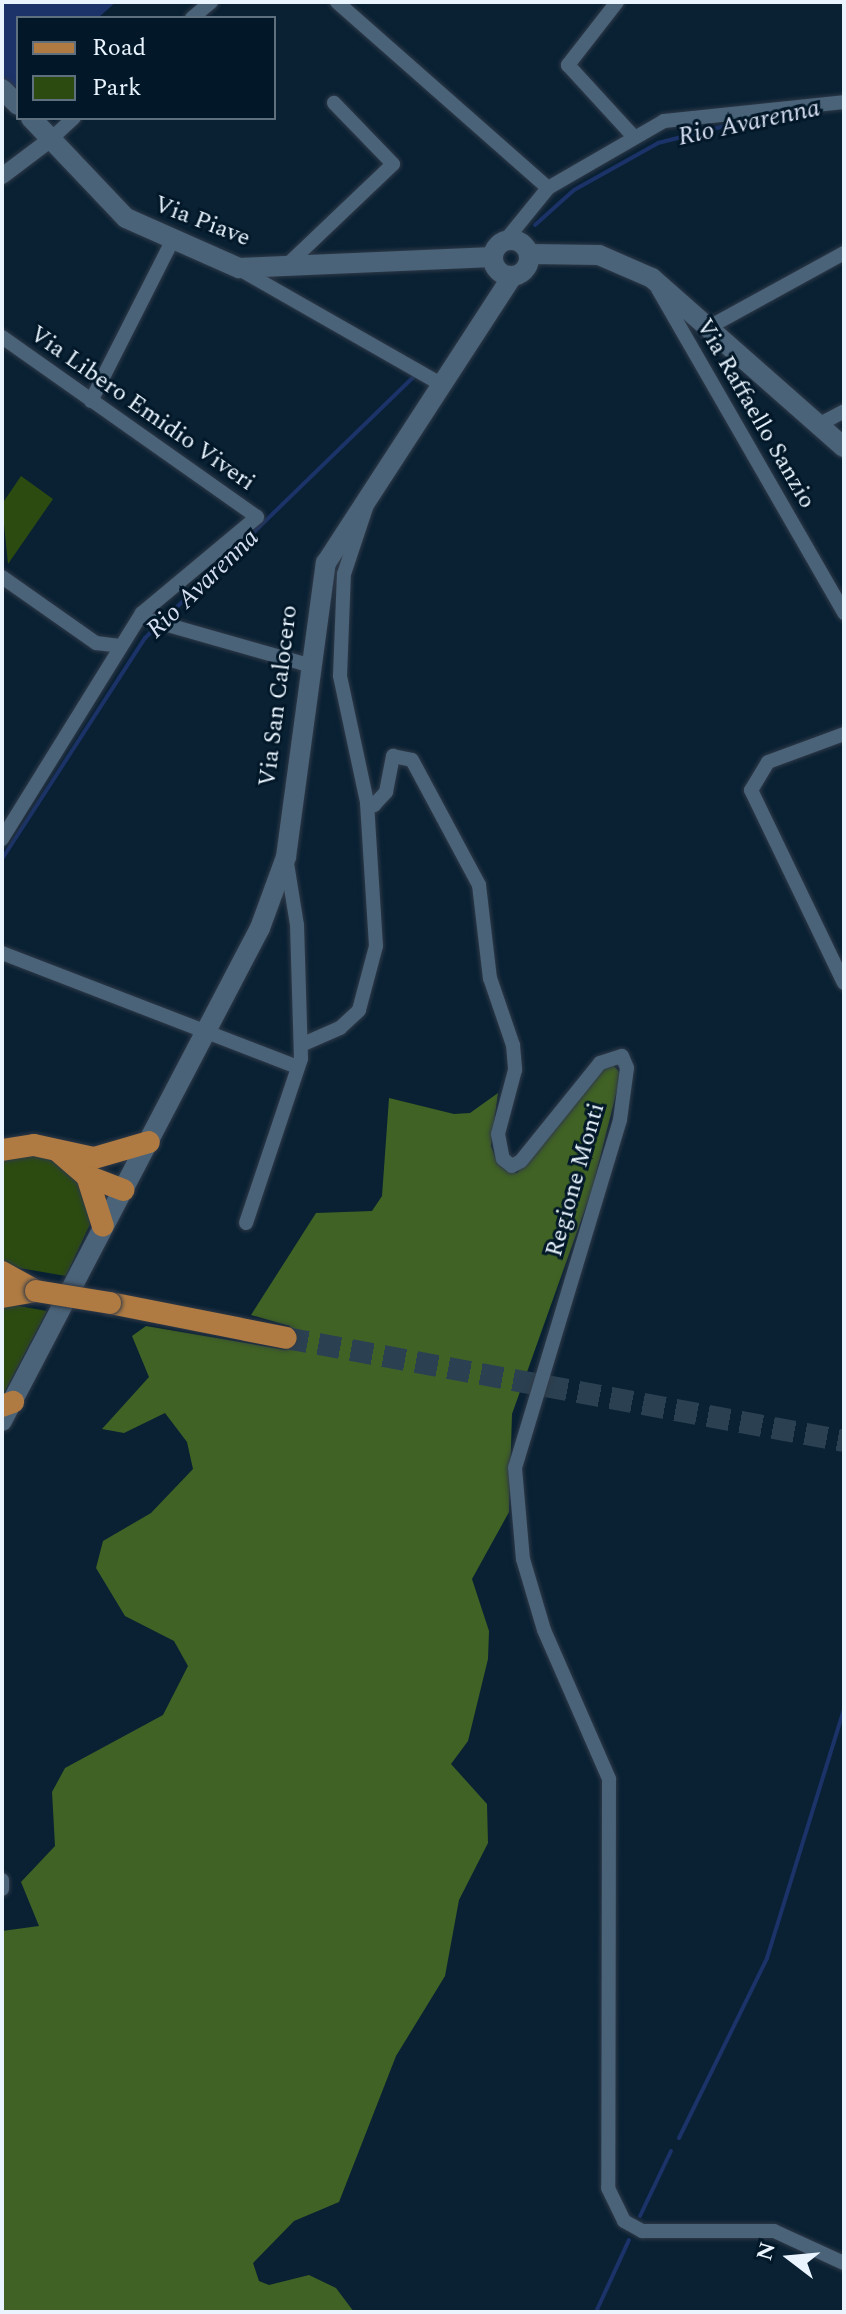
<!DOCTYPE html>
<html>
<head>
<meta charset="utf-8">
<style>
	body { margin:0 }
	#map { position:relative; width:846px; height:2314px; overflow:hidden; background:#092133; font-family:Spectral,serif }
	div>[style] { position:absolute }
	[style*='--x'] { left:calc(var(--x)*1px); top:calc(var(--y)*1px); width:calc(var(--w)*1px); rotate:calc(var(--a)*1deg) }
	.green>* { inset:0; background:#2c4b11 }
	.forest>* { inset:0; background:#406224 }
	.water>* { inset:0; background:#1b3368 }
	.stream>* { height:4px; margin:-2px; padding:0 2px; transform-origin:2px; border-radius:2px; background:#1b3368 }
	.primary-tunnel>* { height:22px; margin-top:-11px; transform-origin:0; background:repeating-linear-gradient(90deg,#2b4151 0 22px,transparent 0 33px) }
	.roads { filter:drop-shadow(0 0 2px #2f3948) drop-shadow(0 0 2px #2f3948) }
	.minor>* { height:14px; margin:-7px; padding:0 7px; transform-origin:7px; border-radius:7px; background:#4a6378 }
	.tertiary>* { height:16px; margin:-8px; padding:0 8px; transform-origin:8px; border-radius:8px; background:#4a6378 }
	.secondary>* { height:20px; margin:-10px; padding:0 10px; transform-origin:10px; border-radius:10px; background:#4a6378 }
	.secondary>.ring { margin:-10px; padding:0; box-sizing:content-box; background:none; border:20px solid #4a6378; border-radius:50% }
	.primary>* { height:22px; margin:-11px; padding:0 11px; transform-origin:11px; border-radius:11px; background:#af7b42 }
	.bridges { filter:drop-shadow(0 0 2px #2f3948) drop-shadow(0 0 2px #2f3948) }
	.primary-bridge>* { height:22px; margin:-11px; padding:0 11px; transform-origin:11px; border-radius:11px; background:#af7b42 }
	span { translate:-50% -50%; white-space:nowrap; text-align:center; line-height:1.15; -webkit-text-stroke:6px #021829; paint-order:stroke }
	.street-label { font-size:24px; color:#e9f4fe }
	.water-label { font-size:26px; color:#d5def0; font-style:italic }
	.frame { position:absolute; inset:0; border:4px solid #e9f4fe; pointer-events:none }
	.legend { position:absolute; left:16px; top:16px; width:260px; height:104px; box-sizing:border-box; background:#021829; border:2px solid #5e707e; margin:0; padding:10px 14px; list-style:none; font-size:24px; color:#e9f4fe }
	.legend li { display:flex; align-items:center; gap:16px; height:40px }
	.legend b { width:40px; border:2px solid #5e707e }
	.north { position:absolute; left:750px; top:2218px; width:80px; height:80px; -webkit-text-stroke:6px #021829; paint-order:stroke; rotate:286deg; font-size:22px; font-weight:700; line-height:32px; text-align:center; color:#e9f4fe }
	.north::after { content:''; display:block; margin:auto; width:28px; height:36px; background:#e9f4fe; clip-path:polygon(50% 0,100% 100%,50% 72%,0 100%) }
</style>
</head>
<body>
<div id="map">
	<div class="green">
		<i style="clip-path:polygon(21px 476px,53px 499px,8px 564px,2px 504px)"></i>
		<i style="clip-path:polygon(49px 1155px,84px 1185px,91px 1222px,66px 1276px,2px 1265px,2px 1159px)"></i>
		<i style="clip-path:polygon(2px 1303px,47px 1311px,2px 1397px)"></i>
	</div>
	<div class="forest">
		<i style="clip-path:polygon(613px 1065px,621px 1074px,592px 1190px,512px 1414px,509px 1512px,472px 1579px,489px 1631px,488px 1659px,468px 1741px,451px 1764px,487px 1804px,488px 1843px,459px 1900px,445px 1976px,396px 2056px,339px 2202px,294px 2221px,253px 2263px,259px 2281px,269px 2285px,309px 2275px,336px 2288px,354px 2312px,2px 2312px,2px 1931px,39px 1926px,21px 1882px,55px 1846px,52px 1792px,65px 1768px,163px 1715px,188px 1666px,174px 1641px,125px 1616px,96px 1568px,103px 1541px,151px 1513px,193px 1469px,187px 1442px,165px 1413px,124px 1433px,102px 1429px,149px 1377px,132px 1336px,146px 1326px,286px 1350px,290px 1326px,251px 1315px,316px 1213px,372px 1211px,382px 1196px,389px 1098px,454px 1114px,470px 1113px,498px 1093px,491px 1146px,498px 1164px,517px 1173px,598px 1072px)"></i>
	</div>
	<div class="water">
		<i style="clip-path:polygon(2px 2px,116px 2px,98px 18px,18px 18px,18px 91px,2px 107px)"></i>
	</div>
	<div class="stream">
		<i style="--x:535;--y:225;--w:52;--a:-41.9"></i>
		<i style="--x:574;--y:190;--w:96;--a:-29.2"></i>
		<i style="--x:658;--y:143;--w:101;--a:-14.3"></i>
		<i style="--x:2;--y:859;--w:263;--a:-57.1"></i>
		<i style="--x:145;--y:638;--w:374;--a:-44.2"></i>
		<i style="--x:679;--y:2138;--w:200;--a:-63.9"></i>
		<i style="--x:767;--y:1958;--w:260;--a:-72.8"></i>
		<i style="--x:640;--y:2216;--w:72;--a:-64.5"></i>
		<i style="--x:596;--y:2312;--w:79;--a:-65.4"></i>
	</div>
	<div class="primary-tunnel">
		<i style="--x:286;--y:1338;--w:567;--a:10.46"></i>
	</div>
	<div class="roads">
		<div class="minor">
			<i style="--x:337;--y:2;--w:281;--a:41.4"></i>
			<i style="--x:617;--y:2;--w:80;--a:127.9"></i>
			<i style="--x:568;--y:65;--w:96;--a:47.5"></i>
			<i style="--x:192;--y:18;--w:25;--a:-40"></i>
			<i style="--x:50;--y:140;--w:33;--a:-43"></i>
			<i style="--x:505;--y:241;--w:68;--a:-50.9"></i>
			<i style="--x:548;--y:188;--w:134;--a:-30"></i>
			<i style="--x:664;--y:121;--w:181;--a:-6"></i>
			<i style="--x:285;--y:267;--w:149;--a:-43.6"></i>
			<i style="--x:393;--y:164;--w:85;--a:-134"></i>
			<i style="--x:239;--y:269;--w:230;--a:29.7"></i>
			<i style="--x:658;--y:289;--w:374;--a:60.1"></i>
			<i style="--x:711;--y:326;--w:152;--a:-28.8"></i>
			<i style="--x:2;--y:337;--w:312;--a:35.2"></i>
			<i style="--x:257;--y:517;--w:150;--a:140.1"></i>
			<i style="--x:142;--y:613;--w:266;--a:121.8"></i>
			<i style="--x:91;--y:401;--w:177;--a:-63.1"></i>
			<i style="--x:820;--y:424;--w:27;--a:-28"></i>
			<i style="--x:2;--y:577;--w:115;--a:35.1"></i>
			<i style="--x:96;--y:643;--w:24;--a:7"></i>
			<i style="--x:150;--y:620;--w:164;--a:15.9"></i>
			<i style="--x:844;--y:734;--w:81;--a:159.8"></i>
			<i style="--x:768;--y:762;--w:33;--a:121"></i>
			<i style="--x:751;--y:790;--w:214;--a:64.3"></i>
			<i style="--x:367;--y:802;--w:8;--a:23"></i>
			<i style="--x:374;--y:805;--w:18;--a:-47"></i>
			<i style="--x:386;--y:792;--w:37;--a:-79"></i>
			<i style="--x:393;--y:756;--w:19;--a:12"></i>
			<i style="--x:412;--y:760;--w:142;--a:61.8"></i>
			<i style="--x:479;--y:885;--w:94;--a:83.3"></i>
			<i style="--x:490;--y:978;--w:71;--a:71.1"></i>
			<i style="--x:513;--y:1045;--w:25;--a:85"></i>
			<i style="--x:515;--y:1070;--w:66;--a:104.9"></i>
			<i style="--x:498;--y:1134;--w:25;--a:79"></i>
			<i style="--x:503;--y:1159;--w:11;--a:38"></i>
			<i style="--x:512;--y:1166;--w:10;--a:-29"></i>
			<i style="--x:521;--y:1161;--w:126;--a:-51.1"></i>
			<i style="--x:600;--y:1063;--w:23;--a:-18"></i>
			<i style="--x:622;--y:1056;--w:13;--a:67"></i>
			<i style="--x:627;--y:1068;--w:52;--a:97.7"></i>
			<i style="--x:620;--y:1120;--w:363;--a:106.8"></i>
			<i style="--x:515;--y:1468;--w:91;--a:85"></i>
			<i style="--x:523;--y:1559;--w:74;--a:73.5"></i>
			<i style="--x:544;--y:1630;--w:163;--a:66.4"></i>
			<i style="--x:609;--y:1779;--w:409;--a:90.1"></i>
			<i style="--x:608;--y:2188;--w:37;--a:64"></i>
			<i style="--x:624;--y:2221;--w:21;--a:29"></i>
			<i style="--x:642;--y:2231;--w:132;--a:0"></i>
			<i style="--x:774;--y:2231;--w:77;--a:24.6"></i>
			<i style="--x:2;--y:953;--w:317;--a:21.1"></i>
			<i style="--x:301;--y:1045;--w:43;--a:-23.6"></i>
			<i style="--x:340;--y:1028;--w:26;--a:-43"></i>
			<i style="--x:359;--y:1010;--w:66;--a:-75.1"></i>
			<i style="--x:376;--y:946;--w:144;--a:-93.6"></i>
			<i style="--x:367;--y:802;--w:129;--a:-102.1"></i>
			<i style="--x:340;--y:676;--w:102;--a:-87.8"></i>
			<i style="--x:344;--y:574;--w:73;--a:-71.6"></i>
			<i style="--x:246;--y:1223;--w:173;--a:-71.5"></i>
			<i style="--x:301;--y:1059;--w:134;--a:-91.7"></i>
			<i style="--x:297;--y:925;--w:69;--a:-99.2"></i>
			<i style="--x:2;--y:1880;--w:9;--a:90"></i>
		</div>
		<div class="tertiary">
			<i style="--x:2;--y:176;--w:60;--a:-36.9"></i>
		</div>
		<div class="secondary">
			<i style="--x:2;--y:89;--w:23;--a:45"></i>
			<i style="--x:31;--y:118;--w:138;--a:46.5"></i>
			<i style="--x:126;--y:218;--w:124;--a:23.9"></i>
			<i style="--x:239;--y:268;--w:254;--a:-2.5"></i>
			<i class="ring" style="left:493px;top:240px;width:16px;height:16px"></i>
			<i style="--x:530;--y:254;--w:69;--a:0.8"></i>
			<i style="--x:599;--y:255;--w:58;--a:23.5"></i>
			<i style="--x:652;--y:278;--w:256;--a:41.4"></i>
			<i style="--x:2;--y:1421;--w:556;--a:-62.38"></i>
			<i style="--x:260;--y:928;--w:76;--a:-69.9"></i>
			<i style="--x:286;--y:857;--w:297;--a:-82.3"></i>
			<i style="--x:326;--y:563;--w:341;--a:-57"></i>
		</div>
		<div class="primary">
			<i style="--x:2;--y:1150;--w:32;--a:-9"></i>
			<i style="--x:34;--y:1145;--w:61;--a:12.2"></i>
			<i style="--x:94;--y:1158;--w:57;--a:-16.2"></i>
			<i style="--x:59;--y:1152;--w:37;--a:41"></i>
			<i style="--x:87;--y:1176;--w:39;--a:21"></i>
			<i style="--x:87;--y:1176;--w:52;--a:72.3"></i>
			<i style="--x:2;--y:1272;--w:39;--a:29"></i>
			<i style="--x:2;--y:1297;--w:35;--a:-10"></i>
			<i style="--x:110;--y:1303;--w:179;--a:11.2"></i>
			<i style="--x:2;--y:1406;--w:12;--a:-20"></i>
		</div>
	</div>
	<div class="bridges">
		<div class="primary-bridge">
			<i style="--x:36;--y:1291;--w:75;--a:9.2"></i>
		</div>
	</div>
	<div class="street-label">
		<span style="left:202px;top:222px;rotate:21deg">Via Piave</span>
		<span style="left:142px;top:409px;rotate:35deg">Via Libero Emidio Viveri</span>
		<span style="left:755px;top:414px;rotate:60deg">Via Raffaello Sanzio</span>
		<span style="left:279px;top:696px;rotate:-83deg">Via San Calocero</span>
		<span style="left:576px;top:1180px;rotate:-74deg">Regione Monti</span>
	</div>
	<div class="water-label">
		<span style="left:749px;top:123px;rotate:-12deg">Rio Avarenna</span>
		<span style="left:203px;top:584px;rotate:-44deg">Rio Avarenna</span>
	</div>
	<div class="frame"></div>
	<ul class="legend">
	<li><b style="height:10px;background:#af7b42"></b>Road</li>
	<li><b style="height:22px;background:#2c4b11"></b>Park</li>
	</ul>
	<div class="north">N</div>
</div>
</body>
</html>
